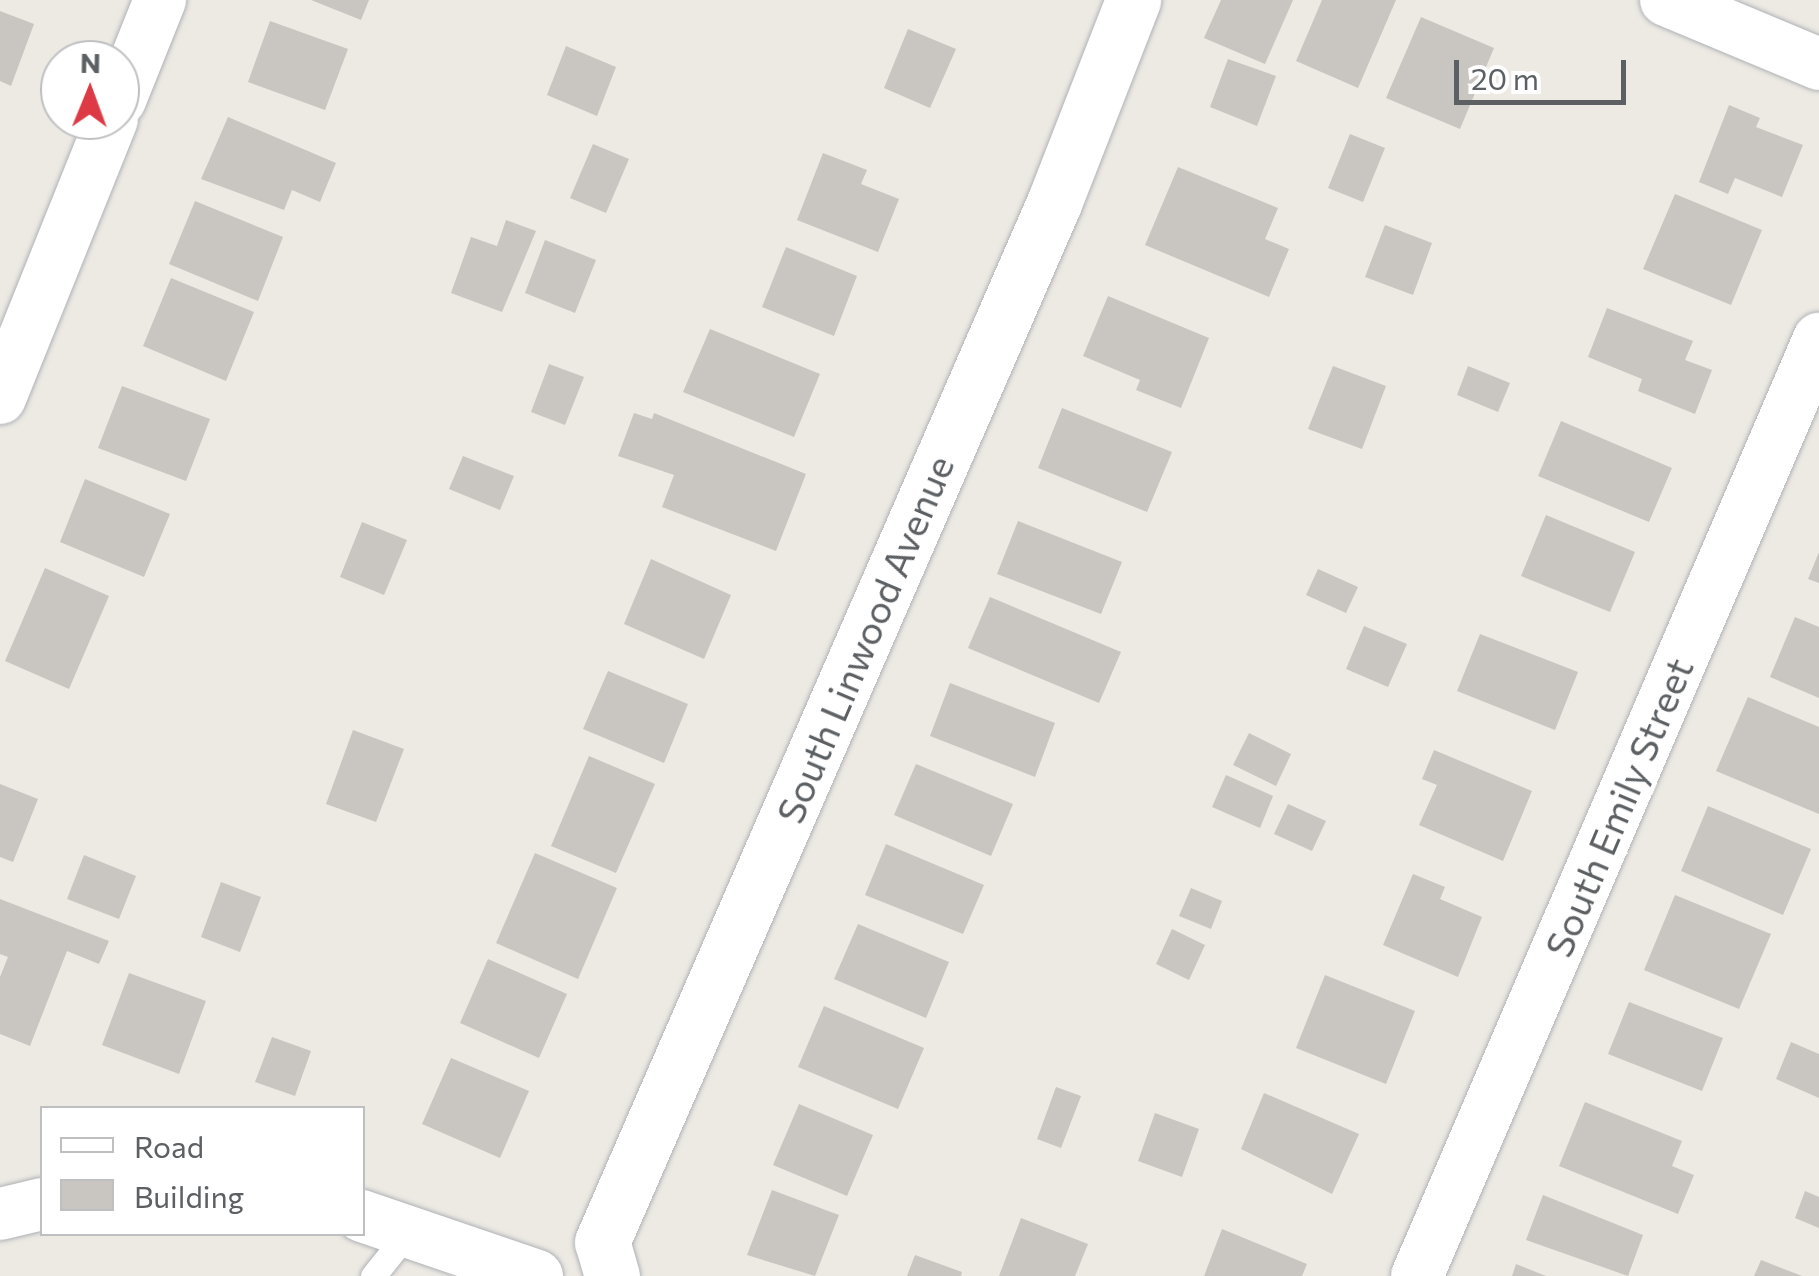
<!DOCTYPE html>
<html>
<head>
<meta charset="utf-8">
<style>
	body { margin:0 }
	#map { position:relative; width:1819px; height:1276px; overflow:hidden; background:#edeae4; font-family:Commissioner,sans-serif }
	div>[style] { position:absolute }
	[style*='--x'] { left:calc(var(--x)*1px); top:calc(var(--y)*1px); width:calc(var(--w)*1px); rotate:calc(var(--a)*1deg) }
	.building>* { inset:0; background:#c9c5c0 }
	.roads { filter:drop-shadow(0 0 2px #afb2b5) drop-shadow(0 0 2px #afb2b5) }
	.service>* { height:25px; margin:-12.5px; padding:0 12.5px; transform-origin:12.5px; border-radius:12.5px; background:#fff }
	.minor>* { height:52px; margin:-26px; padding:0 26px; transform-origin:26px; border-radius:26px; background:#fff }
	.tertiary>* { height:55px; margin:-27.5px; padding:0 27.5px; transform-origin:27.5px; border-radius:27.5px; background:#fff }
	span { translate:-50% -50%; white-space:nowrap; text-align:center; line-height:1.15; -webkit-text-stroke:9px #fff; paint-order:stroke }
	.street-label { font-size:38px; color:#5c6063 }
	.legend { position:absolute; left:40px; top:1106px; width:325px; height:130px; box-sizing:border-box; background:#fff; border:2px solid #bebfc1; margin:0; padding:12px 18px; list-style:none; font-size:30px; color:#5c6063 }
	.legend li { display:flex; align-items:center; gap:20px; height:50px }
	.legend b { width:50px; border:2px solid #bebfc1 }
	.north { position:absolute; left:40px; top:40px; width:100px; height:100px; box-sizing:border-box; background:#fff; border:2px solid #bebfc1; border-radius:50%; rotate:1deg; font-size:28px; font-weight:700; line-height:40px; text-align:center; color:#5c6063 }
	.north::after { content:''; display:block; margin:auto; width:35px; height:45px; background:#dd3a45; clip-path:polygon(50% 0,100% 100%,50% 72%,0 100%) }
	.scale { position:absolute; left:1454px; top:60px; width:172px; height:45px; box-sizing:border-box; border:5px solid #5c6063; border-top:0; padding-left:12px; font-size:30px; line-height:35px; white-space:nowrap; color:#5c6063; -webkit-text-stroke:8px #fff; paint-order:stroke }
</style>
</head>
<body>
<div id="map">
	<div class="building">
		<i style="clip-path:polygon(311px 0,369px 0,361px 20px)"></i>
		<i style="clip-path:polygon(1221px 0,1293px 0,1265px 64px,1204px 38px)"></i>
		<i style="clip-path:polygon(1322px 0,1396px 0,1358px 88px,1296px 61px)"></i>
		<i style="clip-path:polygon(0 11px,34px 24px,11px 86px,0 81px)"></i>
		<i style="clip-path:polygon(1421px 17px,1494px 48px,1460px 129px,1386px 98px)"></i>
		<i style="clip-path:polygon(270px 21px,348px 49px,325px 110px,248px 82px)"></i>
		<i style="clip-path:polygon(908px 29px,956px 49px,930px 108px,884px 88px)"></i>
		<i style="clip-path:polygon(566px 46px,616px 67px,597px 116px,547px 95px)"></i>
		<i style="clip-path:polygon(1228px 59px,1276px 76px,1257px 126px,1210px 107px)"></i>
		<i style="clip-path:polygon(1729px 105px,1760px 118px,1756px 127px,1803px 145px,1782px 197px,1735px 178px,1728px 194px,1699px 182px)"></i>
		<i style="clip-path:polygon(228px 117px,336px 163px,320px 202px,292px 190px,284px 210px,201px 179px)"></i>
		<i style="clip-path:polygon(1350px 134px,1385px 148px,1363px 202px,1328px 188px)"></i>
		<i style="clip-path:polygon(593px 144px,629px 159px,606px 213px,570px 198px)"></i>
		<i style="clip-path:polygon(823px 153px,867px 170px,861px 184px,899px 199px,878px 252px,797px 220px)"></i>
		<i style="clip-path:polygon(1178px 167px,1278px 208px,1265px 239px,1289px 249px,1269px 297px,1145px 245px)"></i>
		<i style="clip-path:polygon(1675px 194px,1762px 230px,1731px 305px,1643px 269px)"></i>
		<i style="clip-path:polygon(195px 201px,283px 237px,258px 301px,169px 264px)"></i>
		<i style="clip-path:polygon(506px 220px,536px 231px,502px 312px,451px 293px,471px 237px,497px 246px)"></i>
		<i style="clip-path:polygon(1385px 225px,1432px 243px,1413px 295px,1365px 277px)"></i>
		<i style="clip-path:polygon(545px 240px,596px 260px,575px 313px,525px 293px)"></i>
		<i style="clip-path:polygon(786px 247px,857px 276px,834px 336px,762px 307px)"></i>
		<i style="clip-path:polygon(171px 278px,254px 312px,226px 381px,143px 346px)"></i>
		<i style="clip-path:polygon(1108px 296px,1209px 338px,1181px 408px,1136px 390px,1140px 380px,1083px 356px)"></i>
		<i style="clip-path:polygon(1607px 308px,1693px 341px,1685px 360px,1712px 370px,1695px 414px,1638px 391px,1642px 379px,1588px 357px)"></i>
		<i style="clip-path:polygon(710px 329px,820px 374px,794px 437px,683px 392px)"></i>
		<i style="clip-path:polygon(549px 364px,584px 377px,565px 425px,531px 412px)"></i>
		<i style="clip-path:polygon(1333px 366px,1386px 386px,1362px 449px,1308px 429px)"></i>
		<i style="clip-path:polygon(1468px 366px,1510px 383px,1498px 412px,1457px 395px)"></i>
		<i style="clip-path:polygon(122px 386px,210px 419px,186px 481px,98px 448px)"></i>
		<i style="clip-path:polygon(1062px 408px,1172px 452px,1147px 512px,1038px 468px)"></i>
		<i style="clip-path:polygon(634px 413px,652px 419px,654px 413px,806px 474px,776px 551px,662px 507px,674px 475px,618px 456px)"></i>
		<i style="clip-path:polygon(1561px 421px,1672px 468px,1649px 522px,1538px 476px)"></i>
		<i style="clip-path:polygon(463px 456px,514px 476px,500px 510px,449px 489px)"></i>
		<i style="clip-path:polygon(85px 479px,170px 514px,144px 577px,60px 542px)"></i>
		<i style="clip-path:polygon(1546px 515px,1635px 552px,1610px 612px,1521px 576px)"></i>
		<i style="clip-path:polygon(1018px 521px,1122px 562px,1101px 614px,997px 574px)"></i>
		<i style="clip-path:polygon(362px 522px,407px 540px,384px 595px,340px 577px)"></i>
		<i style="clip-path:polygon(1819px 552px,1819px 583px,1808px 579px)"></i>
		<i style="clip-path:polygon(651px 559px,731px 595px,704px 659px,624px 624px)"></i>
		<i style="clip-path:polygon(45px 568px,109px 596px,69px 689px,5px 661px)"></i>
		<i style="clip-path:polygon(1318px 569px,1358px 587px,1346px 613px,1306px 595px)"></i>
		<i style="clip-path:polygon(990px 597px,1121px 652px,1099px 703px,968px 648px)"></i>
		<i style="clip-path:polygon(1795px 617px,1819px 627px,1819px 698px,1770px 677px)"></i>
		<i style="clip-path:polygon(1364px 626px,1407px 644px,1388px 687px,1346px 669px)"></i>
		<i style="clip-path:polygon(1480px 634px,1578px 672px,1555px 730px,1457px 691px)"></i>
		<i style="clip-path:polygon(608px 671px,688px 704px,664px 763px,583px 729px)"></i>
		<i style="clip-path:polygon(950px 683px,1055px 723px,1035px 777px,930px 736px)"></i>
		<i style="clip-path:polygon(1748px 697px,1819px 727px,1819px 814px,1716px 771px)"></i>
		<i style="clip-path:polygon(353px 730px,404px 749px,376px 822px,326px 804px)"></i>
		<i style="clip-path:polygon(1249px 733px,1291px 754px,1276px 786px,1233px 765px)"></i>
		<i style="clip-path:polygon(1434px 750px,1532px 791px,1503px 861px,1419px 825px,1437px 785px,1422px 779px)"></i>
		<i style="clip-path:polygon(589px 756px,655px 784px,616px 873px,551px 846px)"></i>
		<i style="clip-path:polygon(916px 764px,1013px 804px,991px 856px,894px 815px)"></i>
		<i style="clip-path:polygon(1226px 775px,1273px 796px,1260px 828px,1212px 807px)"></i>
		<i style="clip-path:polygon(0 784px,38px 799px,13px 862px,0 857px)"></i>
		<i style="clip-path:polygon(1288px 804px,1326px 821px,1312px 851px,1274px 834px)"></i>
		<i style="clip-path:polygon(1708px 806px,1811px 849px,1783px 915px,1681px 871px)"></i>
		<i style="clip-path:polygon(886px 844px,984px 885px,963px 934px,865px 895px)"></i>
		<i style="clip-path:polygon(535px 853px,617px 888px,578px 979px,496px 943px)"></i>
		<i style="clip-path:polygon(84px 855px,136px 876px,119px 919px,67px 899px)"></i>
		<i style="clip-path:polygon(1413px 874px,1445px 887px,1440px 899px,1482px 917px,1458px 977px,1383px 945px)"></i>
		<i style="clip-path:polygon(221px 882px,261px 897px,240px 952px,201px 937px)"></i>
		<i style="clip-path:polygon(1191px 888px,1222px 901px,1211px 929px,1179px 916px)"></i>
		<i style="clip-path:polygon(1675px 895px,1771px 934px,1739px 1009px,1644px 970px)"></i>
		<i style="clip-path:polygon(0 899px,109px 941px,99px 964px,67px 951px,30px 1046px,0 1034px,0 977px,8px 957px,0 954px)"></i>
		<i style="clip-path:polygon(858px 924px,949px 962px,926px 1018px,834px 979px)"></i>
		<i style="clip-path:polygon(1172px 929px,1205px 945px,1189px 980px,1156px 964px)"></i>
		<i style="clip-path:polygon(488px 959px,567px 994px,539px 1058px,460px 1023px)"></i>
		<i style="clip-path:polygon(129px 973px,206px 1001px,179px 1074px,102px 1045px)"></i>
		<i style="clip-path:polygon(1325px 975px,1415px 1011px,1386px 1084px,1296px 1048px)"></i>
		<i style="clip-path:polygon(1629px 1002px,1723px 1038px,1702px 1091px,1608px 1054px)"></i>
		<i style="clip-path:polygon(824px 1006px,924px 1048px,898px 1109px,798px 1067px)"></i>
		<i style="clip-path:polygon(272px 1037px,311px 1051px,295px 1096px,255px 1082px)"></i>
		<i style="clip-path:polygon(1791px 1042px,1819px 1054px,1819px 1098px,1776px 1079px)"></i>
		<i style="clip-path:polygon(451px 1058px,529px 1091px,500px 1158px,422px 1124px)"></i>
		<i style="clip-path:polygon(1056px 1087px,1081px 1096px,1061px 1148px,1037px 1139px)"></i>
		<i style="clip-path:polygon(1264px 1093px,1359px 1134px,1332px 1194px,1241px 1149px)"></i>
		<i style="clip-path:polygon(1585px 1102px,1682px 1141px,1672px 1166px,1694px 1175px,1678px 1214px,1559px 1166px)"></i>
		<i style="clip-path:polygon(799px 1104px,873px 1135px,847px 1196px,773px 1165px)"></i>
		<i style="clip-path:polygon(1155px 1113px,1199px 1129px,1182px 1177px,1138px 1161px)"></i>
		<i style="clip-path:polygon(772px 1190px,839px 1215px,815px 1276px,747px 1255px)"></i>
		<i style="clip-path:polygon(1805px 1191px,1819px 1197px,1819px 1228px,1795px 1218px)"></i>
		<i style="clip-path:polygon(1543px 1195px,1643px 1235px,1628px 1276px,1526px 1240px)"></i>
		<i style="clip-path:polygon(1021px 1218px,1088px 1244px,1075px 1276px,999px 1276px)"></i>
		<i style="clip-path:polygon(1222px 1229px,1307px 1264px,1302px 1276px,1204px 1276px)"></i>
		<i style="clip-path:polygon(915px 1255px,962px 1272px,961px 1276px,907px 1276px)"></i>
		<i style="clip-path:polygon(1761px 1260px,1802px 1276px,1754px 1276px)"></i>
		<i style="clip-path:polygon(1516px 1264px,1546px 1276px,1512px 1276px)"></i>
	</div>
	<div class="roads">
		<div class="service">
			<i style="--x:373;--y:1276;--w:58;--a:-51.3"></i>
		</div>
		<div class="minor">
			<i style="--x:1666;--y:0;--w:166;--a:22.7"></i>
			<i style="--x:120;--y:100;--w:108;--a:-68.2"></i>
			<i style="--x:0;--y:398;--w:300;--a:-68.1"></i>
			<i style="--x:0;--y:1214;--w:43;--a:-13.4"></i>
			<i style="--x:362;--y:1216;--w:185;--a:18.9"></i>
			<i style="--x:1417;--y:1276;--w:1020;--a:-66.78"></i>
		</div>
		<div class="tertiary">
			<i style="--x:612;--y:1276;--w:35;--a:-106"></i>
			<i style="--x:602;--y:1242;--w:1133;--a:-66.49"></i>
			<i style="--x:1054;--y:203;--w:218;--a:-68.7"></i>
		</div>
	</div>
	<div class="street-label">
		<span style="left:864px;top:639px;rotate:-67deg">South Linwood Avenue</span>
		<span style="left:1618px;top:807px;rotate:-67deg">South Emily Street</span>
	</div>
	<ul class="legend">
	<li><b style="height:12px;background:#fff"></b>Road</li>
	<li><b style="height:28px;background:#c9c5c0"></b>Building</li>
	</ul>
	<div class="north">N</div>
	<div class="scale">20 m</div>
</div>
</body>
</html>
